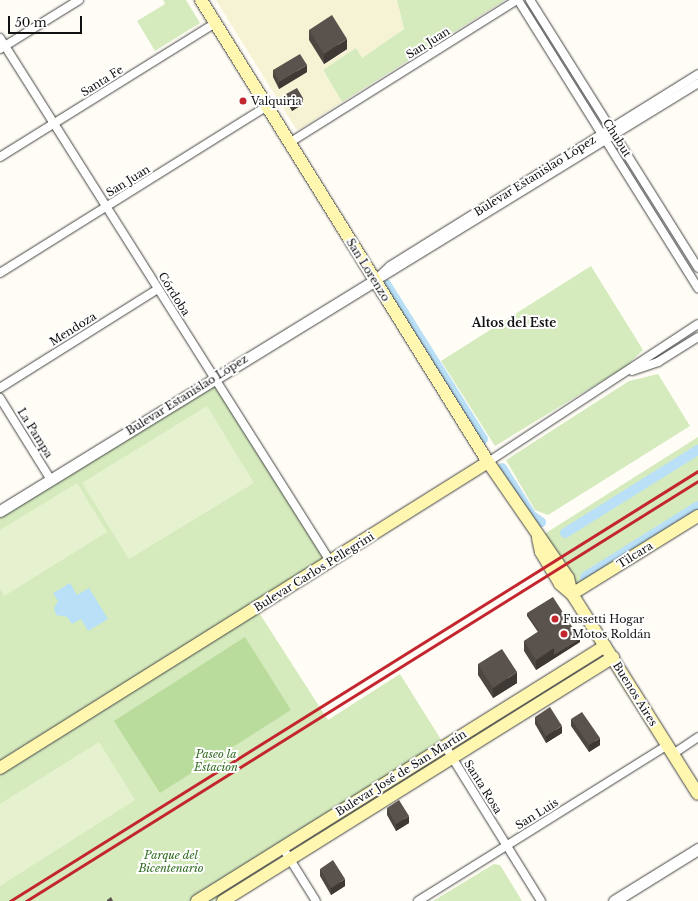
<!DOCTYPE html>
<html>
<head>
<meta charset="utf-8">
<style>
	body { margin:0 }
	#map { position:relative; width:698px; height:901px; overflow:hidden; background:#fffdf5; font-family:"Libre Baskerville",serif }
	div>[style] { position:absolute }
	[style*='--x'] { left:calc(var(--x)*1px); top:calc(var(--y)*1px); width:calc(var(--w)*1px); rotate:calc(var(--a)*1deg) }
	.farmland>* { inset:0; background:#f6f3d4 }
	.green>* { inset:0; background:#d5ebbd }
	.forest>* { inset:0; background:#b9dc9c }
	.pitch>* { inset:0; background:#e6f2cf }
	.water>* { inset:0; background:#b9e0f7 }
	.canal>* { height:10px; margin:-5px; padding:0 5px; transform-origin:5px; border-radius:5px; background:#b9e0f7 }
	.roads { filter:drop-shadow(0 0 1px #444) drop-shadow(0 0 1px #444) }
	.minor>* { height:8px; margin:-4px; padding:0 4px; transform-origin:4px; border-radius:4px; background:#fff }
	.tertiary>* { height:11px; margin:-5.5px; padding:0 5.5px; transform-origin:5.5px; border-radius:5.5px; background:#fff }
	.secondary>* { height:12px; margin:-6px; padding:0 6px; transform-origin:6px; border-radius:6px; background:#fff6b0 }
	.rail>* { height:3px; margin:-1.5px; padding:0 1.5px; transform-origin:1.5px; border-radius:1.5px; background:#c4262e }
	.wall>* { inset:0; background:#4d4742 }
	.shaded-wall>* { inset:0; background:#3f3936 }
	.building>* { inset:0; background:#5a524d }
	.dots>* { width:11px; height:11px; translate:-50% -50%; box-sizing:border-box; border:2px solid #fff; border-radius:50% }
	span { translate:-50% -50%; white-space:nowrap; text-align:center; line-height:1.15; -webkit-text-stroke:4px #fff; paint-order:stroke }
	.street-label { font-size:11px; color:#111 }
	.poi-label { font-size:11px; color:#111 }
	.left { translate:0 -50%; text-align:left }
	.park-label { font-size:11px; color:#2f6b1f; font-style:italic }
	.neighbourhood-label { font-size:12px; color:#111; font-weight:700 }
	.scale { position:absolute; left:8px; top:16px; width:74px; height:18px; box-sizing:border-box; border:2px solid #111; border-top:0; padding-left:5px; font-size:12px; line-height:14px; white-space:nowrap; color:#111; -webkit-text-stroke:3px #fff; paint-order:stroke }
</style>
</head>
<body>
<div id="map">
	<div class="farmland">
		<i style="clip-path:polygon(216px 0,397px 0,404px 29px,362px 58px,356px 48px,323px 71px,342px 102px,300px 129px,296px 129px)"></i>
	</div>
	<div class="green">
		<i style="clip-path:polygon(163px 0,186px 0,200px 23px,155px 51px,137px 21px,165px 4px)"></i>
		<i style="clip-path:polygon(397px 0,505px 0,342px 102px,323px 70px,356px 48px,362px 58px,404px 29px)"></i>
		<i style="clip-path:polygon(591px 266px,643px 350px,625px 367px,495px 446px,441px 361px)"></i>
		<i style="clip-path:polygon(658px 374px,690px 426px,548px 515px,535px 510px,506px 460px,629px 381px)"></i>
		<i style="clip-path:polygon(214px 378px,330px 561px,256px 608px,328px 720px,400px 674px,445px 746px,197px 901px,0 901px,0 511px)"></i>
		<i style="clip-path:polygon(698px 437px,698px 516px,572px 594px,538px 538px)"></i>
		<i style="clip-path:polygon(576px 670px,578px 672px,464px 744px,463px 741px)"></i>
		<i style="clip-path:polygon(435px 759px,437px 761px,302px 845px,300px 843px)"></i>
		<i style="clip-path:polygon(270px 862px,271px 865px,213px 901px,208px 901px)"></i>
		<i style="clip-path:polygon(494px 864px,500px 865px,522px 901px,433px 901px)"></i>
	</div>
	<div class="forest">
		<i style="clip-path:polygon(245px 637px,291px 710px,160px 793px,114px 721px)"></i>
	</div>
	<div class="pitch">
		<i style="clip-path:polygon(207px 406px,254px 483px,129px 559px,82px 483px)"></i>
		<i style="clip-path:polygon(77px 483px,107px 532px,4px 596px,0 589px,0 530px)"></i>
		<i style="clip-path:polygon(99px 742px,135px 800px,0 886px,0 804px)"></i>
	</div>
	<div class="water">
		<i style="clip-path:polygon(70px 583px,77px 595px,89px 588px,108px 619px,88px 631px,81px 619px,72px 624px,67px 617px,56px 615px,54px 608px,58px 601px,53px 593px)"></i>
	</div>
	<div class="canal">
		<i style="--x:386;--y:284;--w:183;--a:58"></i>
		<i style="--x:502;--y:468;--w:57;--a:58"></i>
		<i style="--x:532;--y:516;--w:11;--a:34"></i>
		<i style="--x:565;--y:533;--w:157;--a:-32"></i>
		<i style="--x:585;--y:577;--w:133;--a:-32.1"></i>
	</div>
	<div class="roads">
		<div class="minor">
			<i style="--x:518;--y:0;--w:340;--a:58"></i>
			<i style="--x:530;--y:0;--w:316;--a:57.9"></i>
			<i style="--x:0;--y:38;--w:618;--a:57.75"></i>
			<i style="--x:0;--y:49;--w:93;--a:-31.8"></i>
			<i style="--x:289;--y:143;--w:269;--a:-32.1"></i>
			<i style="--x:0;--y:157;--w:253;--a:-31.9"></i>
			<i style="--x:0;--y:273;--w:315;--a:-32"></i>
			<i style="--x:382;--y:277;--w:371;--a:-31.5"></i>
			<i style="--x:374;--y:281;--w:22;--a:-43"></i>
			<i style="--x:390;--y:266;--w:363;--a:-31.9"></i>
			<i style="--x:632;--y:371;--w:28;--a:-19"></i>
			<i style="--x:658;--y:362;--w:47;--a:-32"></i>
			<i style="--x:0;--y:388;--w:186;--a:-32.1"></i>
			<i style="--x:0;--y:398;--w:97;--a:58.1"></i>
			<i style="--x:488;--y:462;--w:251;--a:-33.3"></i>
			<i style="--x:445;--y:746;--w:182;--a:58.2"></i>
			<i style="--x:673;--y:754;--w:30;--a:-34"></i>
			<i style="--x:283;--y:848;--w:62;--a:58.1"></i>
			<i style="--x:418;--y:901;--w:295;--a:-32"></i>
		</div>
		<div class="tertiary">
			<i style="--x:0;--y:511;--w:439;--a:-31.6"></i>
			<i style="--x:614;--y:901;--w:99;--a:-31.8"></i>
		</div>
		<div class="secondary">
			<i style="--x:201;--y:0;--w:544;--a:58.15"></i>
			<i style="--x:488;--y:462;--w:141;--a:55.4"></i>
			<i style="--x:568;--y:578;--w:16;--a:76"></i>
			<i style="--x:572;--y:594;--w:236;--a:57.8"></i>
			<i style="--x:538;--y:538;--w:14;--a:78"></i>
			<i style="--x:541;--y:552;--w:37;--a:59"></i>
			<i style="--x:560;--y:584;--w:16;--a:40"></i>
			<i style="--x:572;--y:594;--w:148;--a:-31.8"></i>
			<i style="--x:0;--y:768;--w:576;--a:-32.09"></i>
			<i style="--x:197;--y:901;--w:481;--a:-32"></i>
			<i style="--x:223;--y:901;--w:460;--a:-32"></i>
		</div>
	</div>
	<div class="rail">
		<i style="--x:10;--y:901;--w:811;--a:-32.01"></i>
		<i style="--x:26;--y:901;--w:792;--a:-32.01"></i>
	</div>
	<div class="wall">
		<i style="clip-path:polygon(309px 30px,347px 49px,324px 64px,309px 40px)"></i>
		<i style="clip-path:polygon(273px 70px,307px 72px,279px 89px,273px 77px)"></i>
		<i style="clip-path:polygon(286px 94px,303px 104px,292px 111px,286px 101px)"></i>
		<i style="clip-path:polygon(527px 613px,580px 642px,536px 670px,524px 651px,524px 641px,538px 632px,527px 616px)"></i>
		<i style="clip-path:polygon(478px 664px,517px 683px,493px 698px,478px 675px)"></i>
		<i style="clip-path:polygon(535px 717px,562px 733px,546px 743px,535px 724px)"></i>
		<i style="clip-path:polygon(571px 719px,600px 745px,589px 752px,571px 726px)"></i>
		<i style="clip-path:polygon(387px 808px,409px 823px,396px 831px,387px 815px)"></i>
		<i style="clip-path:polygon(320px 869px,345px 886px,331px 895px,320px 876px)"></i>
	</div>
	<div class="shaded-wall">
		<i style="clip-path:polygon(347px 39px,347px 49px,324px 64px,324px 54px)"></i>
		<i style="clip-path:polygon(307px 65px,307px 72px,279px 89px,279px 82px)"></i>
		<i style="clip-path:polygon(303px 98px,303px 104px,292px 111px,292px 104px)"></i>
		<i style="clip-path:polygon(580px 639px,580px 642px,536px 670px,536px 660px,554px 648px)"></i>
		<i style="clip-path:polygon(517px 672px,517px 683px,493px 698px,493px 688px)"></i>
		<i style="clip-path:polygon(562px 726px,562px 733px,546px 743px,546px 736px)"></i>
		<i style="clip-path:polygon(600px 738px,600px 745px,589px 752px,589px 745px)"></i>
		<i style="clip-path:polygon(409px 816px,409px 823px,396px 831px,396px 824px)"></i>
		<i style="clip-path:polygon(345px 879px,345px 886px,331px 895px,331px 888px)"></i>
	</div>
	<div class="building">
		<i style="clip-path:polygon(332px 15px,347px 39px,324px 54px,309px 30px)"></i>
		<i style="clip-path:polygon(300px 54px,307px 65px,279px 82px,273px 70px)"></i>
		<i style="clip-path:polygon(297px 88px,303px 98px,292px 104px,286px 94px)"></i>
		<i style="clip-path:polygon(553px 597px,580px 639px,554px 655px,554px 648px,542px 629px,539px 631px,527px 613px)"></i>
		<i style="clip-path:polygon(542px 629px,554px 648px,536px 660px,524px 641px)"></i>
		<i style="clip-path:polygon(502px 649px,517px 672px,493px 688px,478px 664px)"></i>
		<i style="clip-path:polygon(550px 707px,562px 726px,546px 736px,535px 717px)"></i>
		<i style="clip-path:polygon(582px 712px,600px 738px,589px 745px,571px 719px)"></i>
		<i style="clip-path:polygon(399px 800px,409px 816px,396px 824px,387px 808px)"></i>
		<i style="clip-path:polygon(333px 860px,345px 879px,331px 888px,320px 869px)"></i>
		<i style="clip-path:polygon(111px 897px,113px 901px,107px 901px,107px 900px)"></i>
	</div>
	<div class="dots">
		<i style="left:243px;top:101px;background:#c4262e"></i>
		<i style="left:555px;top:619px;background:#c4262e"></i>
		<i style="left:564px;top:634px;background:#c4262e"></i>
	</div>
	<div class="street-label">
		<span style="left:428px;top:43px;rotate:-32deg">San Juan</span>
		<span style="left:102px;top:81px;rotate:-32deg">Santa Fe</span>
		<span style="left:617px;top:138px;rotate:58deg">Chubut</span>
		<span style="left:535px;top:176px;rotate:-32deg">Bulevar Estanislao López</span>
		<span style="left:128px;top:181px;rotate:-32deg">San Juan</span>
		<span style="left:368px;top:270px;rotate:58deg">San Lorenzo</span>
		<span style="left:174px;top:294px;rotate:58deg">Córdoba</span>
		<span style="left:73px;top:329px;rotate:-32deg">Mendoza</span>
		<span style="left:187px;top:395px;rotate:-32deg">Bulevar Estanislao López</span>
		<span style="left:35px;top:433px;rotate:58deg">La Pampa</span>
		<span style="left:635px;top:555px;rotate:-32deg">Tilcara</span>
		<span style="left:314px;top:572px;rotate:-32deg">Bulevar Carlos Pellegrini</span>
		<span style="left:635px;top:694px;rotate:58deg">Buenos Aires</span>
		<span style="left:401px;top:773px;rotate:-32deg">Bulevar José de San Martín</span>
		<span style="left:483px;top:787px;rotate:58deg">Santa Rosa</span>
		<span style="left:537px;top:814px;rotate:-32deg">San Luis</span>
	</div>
	<div class="poi-label">
		<span class="left" style="left:251px;top:101px">Valquiria</span>
		<span class="left" style="left:563px;top:619px">Fussetti Hogar</span>
		<span class="left" style="left:572px;top:634px">Motos Roldán</span>
	</div>
	<div class="park-label">
		<span style="left:216px;top:761px">Paseo la<br>Estacion</span>
		<span style="left:171px;top:862px">Parque del<br>Bicentenario</span>
	</div>
	<div class="neighbourhood-label">
		<span style="left:514px;top:323px">Altos del Este</span>
	</div>
	<div class="scale">50 m</div>
</div>
</body>
</html>
